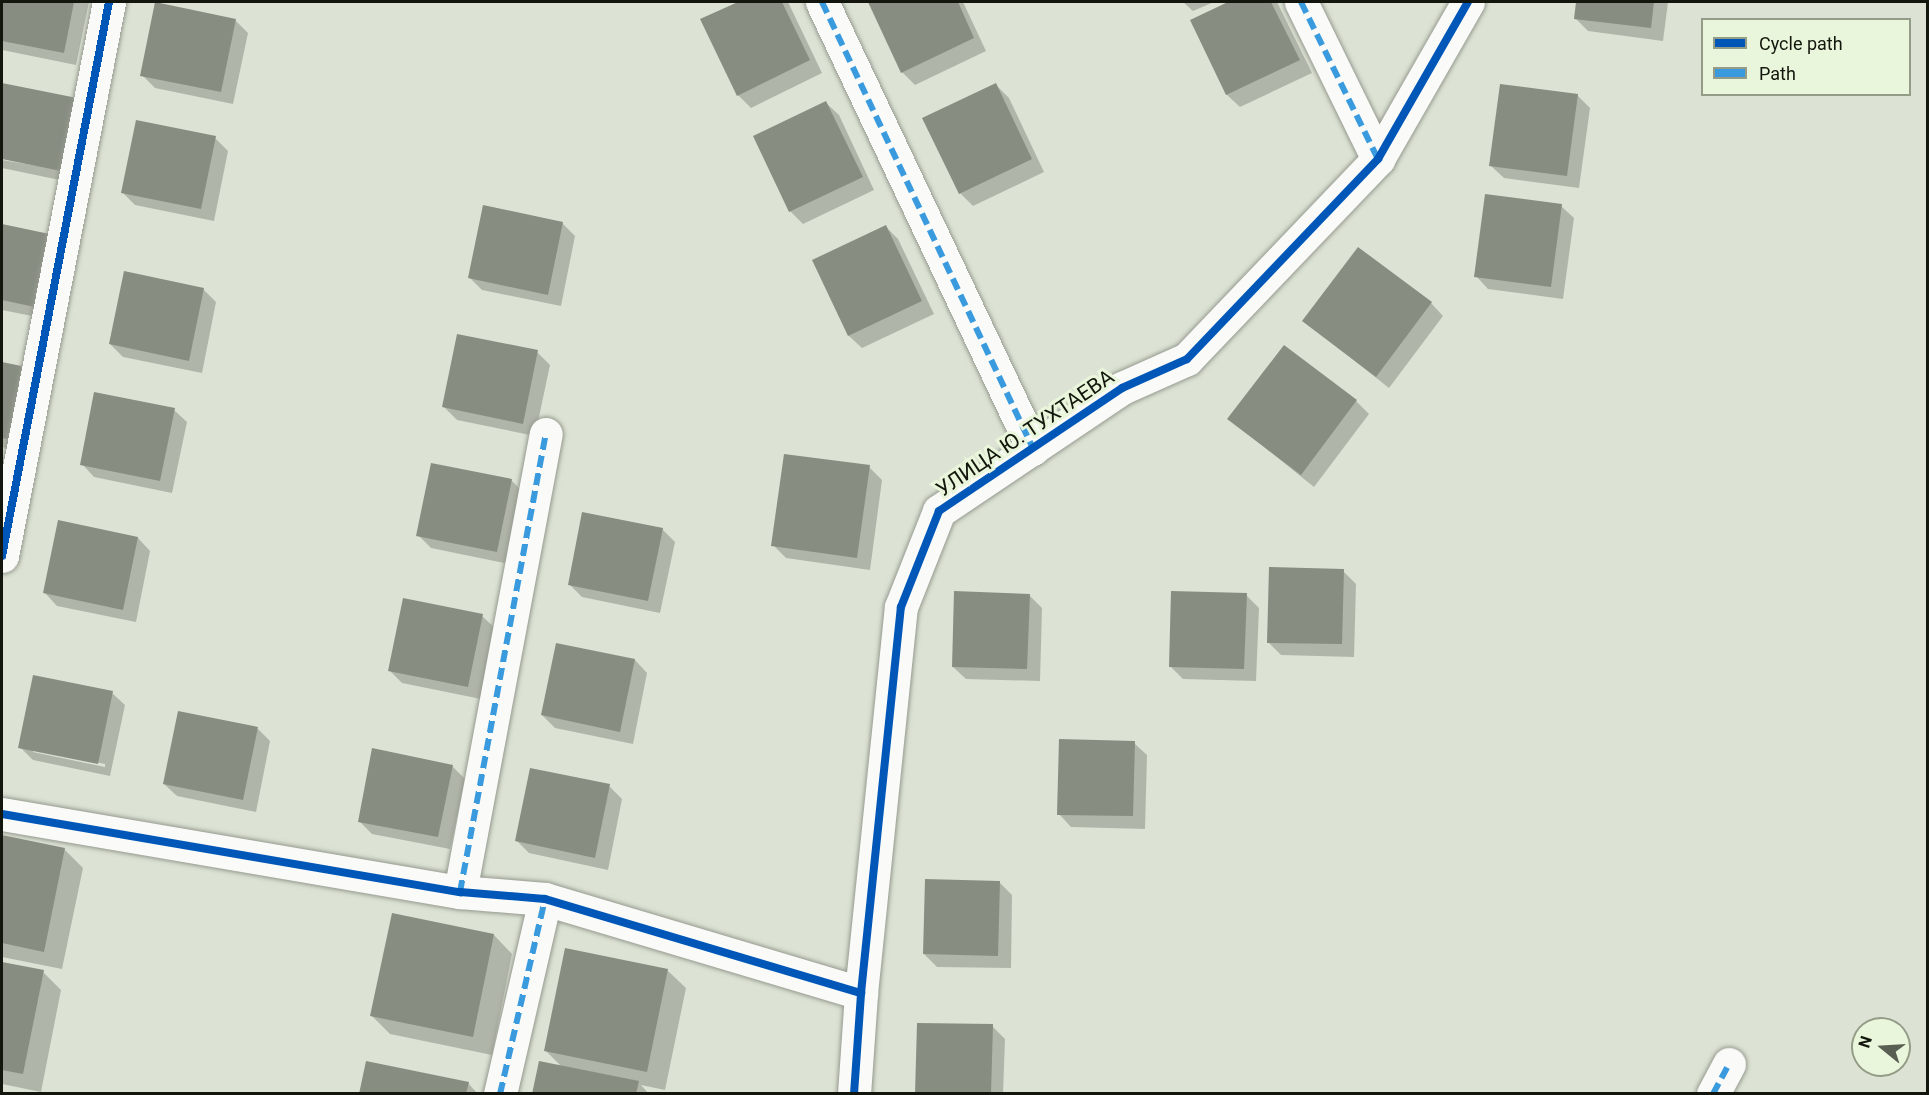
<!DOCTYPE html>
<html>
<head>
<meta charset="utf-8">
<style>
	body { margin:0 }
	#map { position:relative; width:1929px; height:1095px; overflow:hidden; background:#dce3d4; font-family:Roboto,sans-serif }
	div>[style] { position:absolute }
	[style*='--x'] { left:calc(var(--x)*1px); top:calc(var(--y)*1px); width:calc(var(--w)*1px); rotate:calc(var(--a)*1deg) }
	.shadow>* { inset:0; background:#0003 }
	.building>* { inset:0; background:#888d82 }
	.roads { filter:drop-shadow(0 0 2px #959a8f) drop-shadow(0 0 2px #959a8f) }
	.minor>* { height:33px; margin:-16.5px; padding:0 16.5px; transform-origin:16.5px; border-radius:16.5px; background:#fafbf9 }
	.quiet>* { height:6px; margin-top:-3px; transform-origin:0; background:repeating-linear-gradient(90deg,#3a9ade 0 12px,transparent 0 18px) }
	.cycleway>* { height:8px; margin:-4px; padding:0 4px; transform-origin:4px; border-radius:4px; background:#0057b8 }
	span { translate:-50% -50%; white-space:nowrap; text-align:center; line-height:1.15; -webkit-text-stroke:6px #eaf6db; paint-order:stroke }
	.street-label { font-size:21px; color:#12160c }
	.frame { position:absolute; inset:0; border:3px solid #12160c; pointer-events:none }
	.legend { position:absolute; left:1701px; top:18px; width:210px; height:78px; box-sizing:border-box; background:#eaf6db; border:2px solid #949c88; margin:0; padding:8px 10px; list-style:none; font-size:18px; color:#12160c }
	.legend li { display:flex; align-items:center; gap:12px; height:30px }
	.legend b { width:30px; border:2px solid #949c88 }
	.north { position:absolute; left:1851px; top:1017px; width:60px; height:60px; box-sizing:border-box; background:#eaf6db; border:2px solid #949c88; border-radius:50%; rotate:288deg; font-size:16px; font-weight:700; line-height:24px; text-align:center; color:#12160c }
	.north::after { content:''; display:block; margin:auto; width:21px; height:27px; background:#595e52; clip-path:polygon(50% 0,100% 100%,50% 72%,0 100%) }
</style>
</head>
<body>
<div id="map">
	<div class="shadow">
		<i style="clip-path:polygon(2px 2px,89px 2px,76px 65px,2px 50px)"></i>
		<i style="clip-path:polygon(741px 2px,788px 2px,822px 73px,751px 108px,738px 95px,702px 20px)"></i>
		<i style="clip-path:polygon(869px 2px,963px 2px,986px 51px,915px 85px,902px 72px)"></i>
		<i style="clip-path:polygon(1183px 2px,1214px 2px,1193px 11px)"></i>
		<i style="clip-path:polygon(1231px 2px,1277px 2px,1312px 73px,1240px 107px,1227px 95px,1192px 21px)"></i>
		<i style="clip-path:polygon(1577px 2px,1668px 2px,1663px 41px,1588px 31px,1575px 18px)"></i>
		<i style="clip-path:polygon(235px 20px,248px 33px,233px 104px,155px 88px,142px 75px)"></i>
		<i style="clip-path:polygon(2px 84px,76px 100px,74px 183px,2px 168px,2px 160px,69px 171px,2px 157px)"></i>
		<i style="clip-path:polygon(996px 85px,1009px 98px,1044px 172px,973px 206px,960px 193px)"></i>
		<i style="clip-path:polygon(1577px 95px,1590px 108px,1579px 188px,1504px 178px,1491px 166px)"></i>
		<i style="clip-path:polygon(826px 103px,839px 115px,874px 190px,803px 224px,790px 211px)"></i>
		<i style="clip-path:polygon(215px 138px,228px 151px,214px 221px,135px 205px,122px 192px)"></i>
		<i style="clip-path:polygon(1561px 206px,1574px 218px,1563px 299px,1488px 289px,1476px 276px)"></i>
		<i style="clip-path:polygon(562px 223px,575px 236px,561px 306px,482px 290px,469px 277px)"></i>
		<i style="clip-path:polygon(2px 226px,58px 237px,57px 321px,2px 310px)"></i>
		<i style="clip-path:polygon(886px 227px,898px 239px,934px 314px,862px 348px,849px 336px,814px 261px)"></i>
		<i style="clip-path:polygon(203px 289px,216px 302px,202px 373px,123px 357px,110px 344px)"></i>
		<i style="clip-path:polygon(1431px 303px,1443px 316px,1389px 388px,1304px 321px)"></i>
		<i style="clip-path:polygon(537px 352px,550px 365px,535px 436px,457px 420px,444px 407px)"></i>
		<i style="clip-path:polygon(2px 364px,30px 369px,29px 453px,2px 447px)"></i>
		<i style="clip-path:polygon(1356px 401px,1369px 414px,1314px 487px,1229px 419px)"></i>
		<i style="clip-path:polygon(174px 410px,187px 422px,172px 493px,94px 477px,82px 464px)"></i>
		<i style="clip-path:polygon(869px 467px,882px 480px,870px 570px,786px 558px,773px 545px)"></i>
		<i style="clip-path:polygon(511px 480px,524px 493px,509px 564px,431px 548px,418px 535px)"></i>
		<i style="clip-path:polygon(662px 529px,675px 542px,660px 613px,582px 597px,570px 585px)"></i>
		<i style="clip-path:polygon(138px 538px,150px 551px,136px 622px,57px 606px,45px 593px)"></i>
		<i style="clip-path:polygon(1343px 571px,1356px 584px,1354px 657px,1281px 655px,1268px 642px)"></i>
		<i style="clip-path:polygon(1029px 595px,1042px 608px,1040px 681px,966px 679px,953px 667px)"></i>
		<i style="clip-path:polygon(1246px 595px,1259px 608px,1256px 681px,1183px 679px,1170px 666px)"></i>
		<i style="clip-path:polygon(482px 616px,495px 628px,481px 699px,402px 683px,389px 670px)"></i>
		<i style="clip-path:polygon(635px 660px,647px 673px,633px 744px,555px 728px,542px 715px)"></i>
		<i style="clip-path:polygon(evenodd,112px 693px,125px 705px,110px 776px,33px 760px,20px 747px,112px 693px,33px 749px,105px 764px,105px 767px,33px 752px,33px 749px)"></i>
		<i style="clip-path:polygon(258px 729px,270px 741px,256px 812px,177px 796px,164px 784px)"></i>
		<i style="clip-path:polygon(1134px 743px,1147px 755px,1145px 829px,1071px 827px,1059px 814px)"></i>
		<i style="clip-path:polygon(452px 766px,465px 779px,450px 849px,372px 834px,359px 821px)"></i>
		<i style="clip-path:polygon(609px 786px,622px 799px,608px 870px,529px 853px,517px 841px)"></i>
		<i style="clip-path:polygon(2px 837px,64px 849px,83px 868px,62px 969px,2px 957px)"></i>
		<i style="clip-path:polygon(999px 882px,1012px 895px,1011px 968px,937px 967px,924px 954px)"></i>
		<i style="clip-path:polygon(494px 935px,512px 954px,492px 1055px,390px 1034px,372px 1016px)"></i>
		<i style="clip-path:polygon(2px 963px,43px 972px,61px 990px,41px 1092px,2px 1084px)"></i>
		<i style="clip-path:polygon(667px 970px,686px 988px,665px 1090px,641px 1085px,649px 1094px,534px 1094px,562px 1067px,546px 1051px)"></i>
		<i style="clip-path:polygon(992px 1026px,1005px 1039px,1003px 1094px,917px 1094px)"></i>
		<i style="clip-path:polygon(468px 1083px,478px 1094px,360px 1094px)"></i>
	</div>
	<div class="building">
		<i style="clip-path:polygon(2px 2px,74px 2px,64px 53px,2px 41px)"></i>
		<i style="clip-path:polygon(155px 2px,236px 19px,221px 92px,140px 76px)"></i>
		<i style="clip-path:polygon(738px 2px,782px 2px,810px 60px,737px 96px,700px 19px)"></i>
		<i style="clip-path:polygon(868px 2px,958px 2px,974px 38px,901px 73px)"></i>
		<i style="clip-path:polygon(1228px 2px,1271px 2px,1300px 60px,1226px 95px,1190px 20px)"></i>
		<i style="clip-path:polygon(1576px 2px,1654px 2px,1651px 28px,1574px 19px)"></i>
		<i style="clip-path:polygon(2px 83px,77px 98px,61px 171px,2px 159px)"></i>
		<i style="clip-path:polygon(996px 83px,1032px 159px,959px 194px,922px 118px)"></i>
		<i style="clip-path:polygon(1500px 84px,1578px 94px,1567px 176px,1489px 166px)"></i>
		<i style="clip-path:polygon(826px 101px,863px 177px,789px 212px,753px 136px)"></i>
		<i style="clip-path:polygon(136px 120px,216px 136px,201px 209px,121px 193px)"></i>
		<i style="clip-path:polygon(1485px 194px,1562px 204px,1551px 287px,1474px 277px)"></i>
		<i style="clip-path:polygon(483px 205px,563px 222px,548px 295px,468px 278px)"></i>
		<i style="clip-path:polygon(2px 224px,59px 236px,44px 309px,2px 300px)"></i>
		<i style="clip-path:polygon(886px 225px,922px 301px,848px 336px,812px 260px)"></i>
		<i style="clip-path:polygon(1358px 247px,1432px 302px,1376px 377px,1302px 321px)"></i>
		<i style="clip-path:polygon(124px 271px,204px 288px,189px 361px,109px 344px)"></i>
		<i style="clip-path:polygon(457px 334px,538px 350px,523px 424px,442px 407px)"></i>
		<i style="clip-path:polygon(1284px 345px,1357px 400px,1301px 475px,1227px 419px)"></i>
		<i style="clip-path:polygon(2px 362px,31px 368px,16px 441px,2px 438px)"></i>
		<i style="clip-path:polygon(94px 392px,175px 408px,160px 481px,80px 465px)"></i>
		<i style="clip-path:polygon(784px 454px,870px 465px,857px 558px,771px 546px)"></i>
		<i style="clip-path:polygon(431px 463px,512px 479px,497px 552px,416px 536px)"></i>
		<i style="clip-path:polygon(582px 512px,663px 528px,648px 601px,568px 585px)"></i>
		<i style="clip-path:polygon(58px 520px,138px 537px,123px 610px,43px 593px)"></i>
		<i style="clip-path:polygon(1269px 567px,1344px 569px,1342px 644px,1267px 643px)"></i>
		<i style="clip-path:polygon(954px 591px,1030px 594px,1027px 669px,952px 667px)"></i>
		<i style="clip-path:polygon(1171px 591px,1247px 593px,1244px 669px,1169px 667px)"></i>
		<i style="clip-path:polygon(403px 598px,483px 614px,468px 687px,388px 671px)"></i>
		<i style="clip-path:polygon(556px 643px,635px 659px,620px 732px,541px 715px)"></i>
		<i style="clip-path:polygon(33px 675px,113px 691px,98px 764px,18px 748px)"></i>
		<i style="clip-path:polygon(178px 711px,258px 727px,243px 800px,163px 784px)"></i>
		<i style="clip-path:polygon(1059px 739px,1135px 741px,1133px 816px,1057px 815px)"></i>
		<i style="clip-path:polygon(372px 748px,453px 765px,438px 837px,358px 822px)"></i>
		<i style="clip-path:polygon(530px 768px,610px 784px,595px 858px,515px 841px)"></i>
		<i style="clip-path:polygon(2px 835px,65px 848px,44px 952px,2px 943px)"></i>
		<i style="clip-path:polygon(925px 879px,1000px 881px,998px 956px,923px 954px)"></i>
		<i style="clip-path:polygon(392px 913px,494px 934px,473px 1037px,370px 1016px)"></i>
		<i style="clip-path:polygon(565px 948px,668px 969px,647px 1072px,544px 1051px)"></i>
		<i style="clip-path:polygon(2px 962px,44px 970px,23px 1074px,2px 1070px)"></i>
		<i style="clip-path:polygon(917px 1023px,993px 1024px,991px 1094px,915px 1094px)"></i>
		<i style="clip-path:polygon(366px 1061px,469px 1082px,466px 1094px,359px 1094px)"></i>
		<i style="clip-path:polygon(539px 1061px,639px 1081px,636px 1094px,532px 1094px)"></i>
	</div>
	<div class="roads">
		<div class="minor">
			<i style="--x:822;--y:2;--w:494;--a:64.7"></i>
			<i style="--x:1301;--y:2;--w:175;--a:63.9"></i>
			<i style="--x:2;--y:556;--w:564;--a:-79.07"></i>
			<i style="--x:2;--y:814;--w:465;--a:9.7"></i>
			<i style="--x:460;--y:892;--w:85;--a:4.7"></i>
			<i style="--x:545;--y:899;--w:330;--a:16.6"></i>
			<i style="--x:460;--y:892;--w:466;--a:-79.4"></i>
			<i style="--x:500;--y:1094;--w:200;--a:-77"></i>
			<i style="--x:854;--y:1094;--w:101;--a:-86"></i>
			<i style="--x:861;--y:993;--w:388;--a:-84.1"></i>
			<i style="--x:901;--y:607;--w:103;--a:-68.4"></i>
			<i style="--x:939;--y:511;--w:220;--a:-33.9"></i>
			<i style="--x:1122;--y:388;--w:71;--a:-24"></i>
			<i style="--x:1187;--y:359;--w:277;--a:-46.3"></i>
			<i style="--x:1378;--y:159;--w:181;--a:-60.2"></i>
			<i style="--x:1713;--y:1094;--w:34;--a:-62"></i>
		</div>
	</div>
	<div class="quiet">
		<i style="--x:822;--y:2;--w:494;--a:64.7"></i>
		<i style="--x:1301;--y:2;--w:175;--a:63.9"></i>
		<i style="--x:460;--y:892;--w:466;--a:-79.4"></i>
		<i style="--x:500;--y:1094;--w:200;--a:-77"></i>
		<i style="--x:1713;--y:1094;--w:34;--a:-62"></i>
	</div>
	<div class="cycleway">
		<i style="--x:2;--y:556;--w:564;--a:-79.07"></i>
		<i style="--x:2;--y:814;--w:465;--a:9.7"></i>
		<i style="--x:460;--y:892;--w:85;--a:4.7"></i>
		<i style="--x:545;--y:899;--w:330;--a:16.6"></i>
		<i style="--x:854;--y:1094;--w:101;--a:-86"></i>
		<i style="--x:861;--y:993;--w:388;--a:-84.1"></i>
		<i style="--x:901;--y:607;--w:103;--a:-68.4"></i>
		<i style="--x:939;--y:511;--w:220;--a:-33.9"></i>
		<i style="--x:1122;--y:388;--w:71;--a:-24"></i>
		<i style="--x:1187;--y:359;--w:277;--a:-46.3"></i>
		<i style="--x:1378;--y:159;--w:181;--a:-60.2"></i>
	</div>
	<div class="street-label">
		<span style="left:1025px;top:433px;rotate:-34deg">УЛИЦА Ю. ТУХТАЕВА</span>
	</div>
	<div class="frame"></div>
	<ul class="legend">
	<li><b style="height:8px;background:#0057b8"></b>Cycle path</li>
	<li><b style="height:8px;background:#3a9ade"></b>Path</li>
	</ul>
	<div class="north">N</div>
</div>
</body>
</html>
